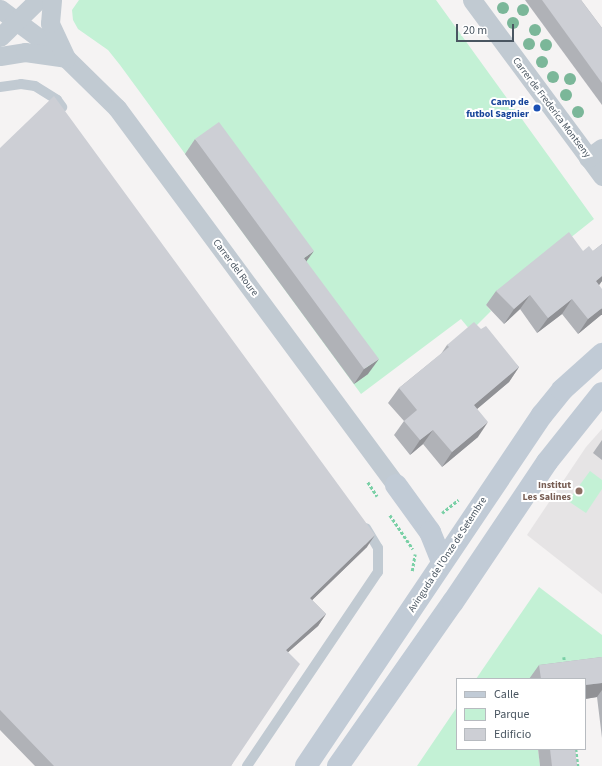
<!DOCTYPE html>
<html>
<head>
<meta charset="utf-8">
<style>
	body { margin:0 }
	#map { position:relative; width:602px; height:766px; overflow:hidden; background:#f5f3f3; font-family:"Source Sans 3",sans-serif }
	div>[style] { position:absolute }
	[style*='--x'] { left:calc(var(--x)*1px); top:calc(var(--y)*1px); width:calc(var(--w)*1px); rotate:calc(var(--a)*1deg) }
	.education>* { inset:0; background:#e6e4e5 }
	.green>* { inset:0; background:#c3f1d5 }
	.path>* { height:2.5px; margin-top:-1.25px; transform-origin:0; background:repeating-linear-gradient(90deg,#7ad0a6 0 3px,transparent 0 5px) }
	.service>* { height:10px; margin:-5px; padding:0 5px; transform-origin:5px; border-radius:5px; background:#c1cad2 }
	.minor>* { height:19px; margin:-9.5px; padding:0 9.5px; transform-origin:9.5px; border-radius:9.5px; background:#c1cad2 }
	.secondary>* { height:22px; margin:-11px; padding:0 11px; transform-origin:11px; border-radius:11px; background:#c1cbd6 }
	.trees>* { width:12px; height:12px; margin:-6px; border-radius:50%; background:#7bb799 }
	.wall>* { inset:0; background:#b0b2b7 }
	.shaded-wall>* { inset:0; background:#909195 }
	.building>* { inset:0; background:#cdcfd5 }
	.dots>* { width:11px; height:11px; translate:-50% -50%; box-sizing:border-box; border:2px solid #fff; border-radius:50% }
	span { translate:-50% -50%; white-space:nowrap; text-align:center; line-height:1.15; -webkit-text-stroke:4px #fff; paint-order:stroke }
	.transit-label { font-size:10px; color:#164399; font-weight:700 }
	.right { translate:-100% -50%; text-align:right }
	.street-label { font-size:10px; color:#4a5661 }
	.education-label { font-size:10px; color:#785e54; font-weight:700 }
	.legend { position:absolute; left:456px; top:678px; width:130px; height:72px; box-sizing:border-box; background:#fff; border:1px solid #b7bbc0; margin:0; padding:5px 7px; list-style:none; font-size:12px; color:#4a5661 }
	.legend li { display:flex; align-items:center; gap:8px; height:20px }
	.legend b { width:20px; border:1px solid #b7bbc0 }
	.scale { position:absolute; left:456px; top:24px; width:58px; height:18px; box-sizing:border-box; border:2px solid #4a5661; border-top:0; padding-left:5px; font-size:12px; line-height:14px; white-space:nowrap; color:#4a5661; -webkit-text-stroke:3px #fff; paint-order:stroke }
</style>
</head>
<body>
<div id="map">
	<div class="education">
		<i style="clip-path:polygon(602px 429px,602px 594px,527px 535px,586px 447px)"></i>
	</div>
	<div class="green">
		<i style="clip-path:polygon(79px 0,436px 0,594px 219px,486px 305px,491px 311px,471px 331px,461px 319px,361px 394px,120px 65px,108px 50px,78px 29px,73px 20px,72px 10px)"></i>
		<i style="clip-path:polygon(590px 471px,602px 480px,602px 489px,586px 513px,568px 501px)"></i>
		<i style="clip-path:polygon(539px 587px,602px 635px,602px 670px,533px 679px,476px 679px)"></i>
		<i style="clip-path:polygon(457px 707px,457px 749px,538px 749px,540px 766px,417px 766px)"></i>
	</div>
	<div class="path">
		<i style="--x:368;--y:482;--w:17;--a:57"></i>
		<i style="--x:442;--y:513;--w:21;--a:-39"></i>
		<i style="--x:390;--y:515;--w:41;--a:55.9"></i>
		<i style="--x:412;--y:571;--w:17;--a:-80"></i>
		<i style="--x:564;--y:657;--w:7;--a:82"></i>
		<i style="--x:576;--y:749;--w:17;--a:83"></i>
	</div>
	<div class="service">
		<i style="--x:0;--y:87;--w:21;--a:-8"></i>
		<i style="--x:21;--y:84;--w:14;--a:8"></i>
		<i style="--x:35;--y:86;--w:26;--a:32"></i>
		<i style="--x:57;--y:100;--w:9;--a:54"></i>
		<i style="--x:247;--y:766;--w:234;--a:-56"></i>
		<i style="--x:378;--y:572;--w:24;--a:-90"></i>
		<i style="--x:378;--y:548;--w:23;--a:-121"></i>
	</div>
	<div class="minor">
		<i style="--x:472;--y:0;--w:219;--a:53.5"></i>
		<i style="--x:0;--y:9;--w:82;--a:36.6"></i>
		<i style="--x:66;--y:58;--w:71;--a:44.4"></i>
		<i style="--x:117;--y:108;--w:469;--a:53.5"></i>
		<i style="--x:0;--y:37;--w:53;--a:-44.2"></i>
		<i style="--x:0;--y:56;--w:25;--a:-9"></i>
		<i style="--x:25;--y:52;--w:41;--a:8.3"></i>
		<i style="--x:66;--y:58;--w:38;--a:-115"></i>
		<i style="--x:50;--y:23;--w:23;--a:-85"></i>
		<i style="--x:588;--y:158;--w:17;--a:-36"></i>
	</div>
	<div class="secondary">
		<i style="--x:396;--y:485;--w:58;--a:54.1"></i>
		<i style="--x:430;--y:532;--w:32;--a:68"></i>
		<i style="--x:306;--y:766;--w:423;--a:-56.1"></i>
		<i style="--x:542;--y:415;--w:32;--a:-51"></i>
		<i style="--x:562;--y:390;--w:54;--a:-42"></i>
		<i style="--x:338;--y:766;--w:200;--a:-55"></i>
		<i style="--x:453;--y:602;--w:169;--a:-56.1"></i>
		<i style="--x:547;--y:462;--w:88;--a:-51.4"></i>
	</div>
	<div class="trees">
		<i style="left:503px;top:8px"></i>
		<i style="left:523px;top:10px"></i>
		<i style="left:513px;top:23px"></i>
		<i style="left:535px;top:30px"></i>
		<i style="left:529px;top:44px"></i>
		<i style="left:546px;top:45px"></i>
		<i style="left:542px;top:62px"></i>
		<i style="left:553px;top:77px"></i>
		<i style="left:570px;top:79px"></i>
		<i style="left:566px;top:95px"></i>
		<i style="left:578px;top:112px"></i>
	</div>
	<div class="wall">
		<i style="clip-path:polygon(525px 0,581px 0,602px 28px,602px 105px)"></i>
		<i style="clip-path:polygon(195px 139px,306px 261px,368px 374px,354px 384px,185px 154px)"></i>
		<i style="clip-path:polygon(0 148px,367px 547px,312px 600px,326px 614px,318px 626px,288px 652px,231px 766px,35px 766px,0 730px)"></i>
		<i style="clip-path:polygon(602px 244px,602px 281px,599px 285px,601px 315px,578px 334px,562px 314px,537px 333px,520px 309px,504px 324px,486px 305px,496px 291px,583px 251px,593px 251px)"></i>
		<i style="clip-path:polygon(481px 329px,519px 367px,509px 382px,477px 409px,478px 437px,442px 467px,423px 444px,410px 455px,394px 435px,404px 421px,388px 403px,399px 388px,441px 354px,447px 345px)"></i>
		<i style="clip-path:polygon(602px 440px,602px 460px,593px 453px)"></i>
		<i style="clip-path:polygon(602px 657px,602px 738px,597px 697px,585px 699px,585px 679px,529px 679px,539px 665px)"></i>
		<i style="clip-path:polygon(538px 749px,575px 749px,577px 766px,540px 766px)"></i>
	</div>
	<div class="shaded-wall">
		<i style="clip-path:polygon(314px 251px,303px 266px,304px 258px)"></i>
		<i style="clip-path:polygon(602px 276px,602px 281px,599px 285px,585px 296px,596px 281px)"></i>
		<i style="clip-path:polygon(530px 295px,520px 309px,504px 324px,514px 309px)"></i>
		<i style="clip-path:polygon(572px 299px,562px 314px,537px 333px,548px 318px)"></i>
		<i style="clip-path:polygon(602px 308px,602px 315px,601px 315px,578px 334px,588px 319px)"></i>
		<i style="clip-path:polygon(379px 359px,368px 374px,354px 384px,364px 369px)"></i>
		<i style="clip-path:polygon(519px 367px,509px 382px,464px 420px,474px 405px)"></i>
		<i style="clip-path:polygon(488px 422px,478px 437px,442px 467px,452px 452px)"></i>
		<i style="clip-path:polygon(433px 430px,423px 444px,410px 455px,420px 440px)"></i>
		<i style="clip-path:polygon(375px 535px,367px 547px,302px 610px,310px 598px)"></i>
		<i style="clip-path:polygon(326px 614px,318px 626px,278px 661px,286px 650px)"></i>
		<i style="clip-path:polygon(602px 683px,602px 690px,597px 697px,585px 699px,585px 685px)"></i>
	</div>
	<div class="building">
		<i style="clip-path:polygon(542px 0,581px 0,602px 28px,602px 83px)"></i>
		<i style="clip-path:polygon(54px 96px,375px 535px,310px 598px,326px 614px,286px 650px,300px 664px,231px 766px,54px 766px,0 710px,0 148px)"></i>
		<i style="clip-path:polygon(219px 122px,314px 251px,304px 258px,379px 359px,364px 369px,195px 139px)"></i>
		<i style="clip-path:polygon(569px 232px,583px 251px,589px 246px,593px 251px,602px 244px,602px 276px,596px 281px,602px 289px,602px 308px,588px 319px,572px 299px,548px 318px,530px 295px,514px 309px,496px 291px)"></i>
		<i style="clip-path:polygon(474px 322px,481px 329px,486px 326px,519px 367px,474px 405px,488px 422px,452px 452px,433px 430px,420px 440px,404px 421px,417px 410px,399px 388px,449px 347px,447px 345px)"></i>
		<i style="clip-path:polygon(602px 657px,602px 683px,585px 685px,585px 679px,541px 679px,539px 665px)"></i>
		<i style="clip-path:polygon(550px 749px,575px 749px,577px 766px,552px 766px)"></i>
	</div>
	<div class="dots">
		<i style="left:537px;top:108px;background:#1a4fb4"></i>
		<i style="left:579px;top:491px;background:#8d6e63"></i>
	</div>
	<div class="transit-label">
		<span class="right" style="left:529px;top:108px">Camp de<br>futbol Sagnier</span>
	</div>
	<div class="street-label">
		<span style="left:551px;top:108px;rotate:53deg">Carrer de Frederica Montseny</span>
		<span style="left:235px;top:268px;rotate:53deg">Carrer del Roure</span>
		<span style="left:448px;top:555px;rotate:-57deg">Avinguda de l'Onze de Setembre</span>
	</div>
	<div class="education-label">
		<span class="right" style="left:571px;top:491px">Institut<br>Les Salines</span>
	</div>
	<ul class="legend">
	<li><b style="height:5px;background:#c1cbd6"></b>Calle</li>
	<li><b style="height:11px;background:#c3f1d5"></b>Parque</li>
	<li><b style="height:11px;background:#cdcfd5"></b>Edificio</li>
	</ul>
	<div class="scale">20 m</div>
</div>
</body>
</html>
